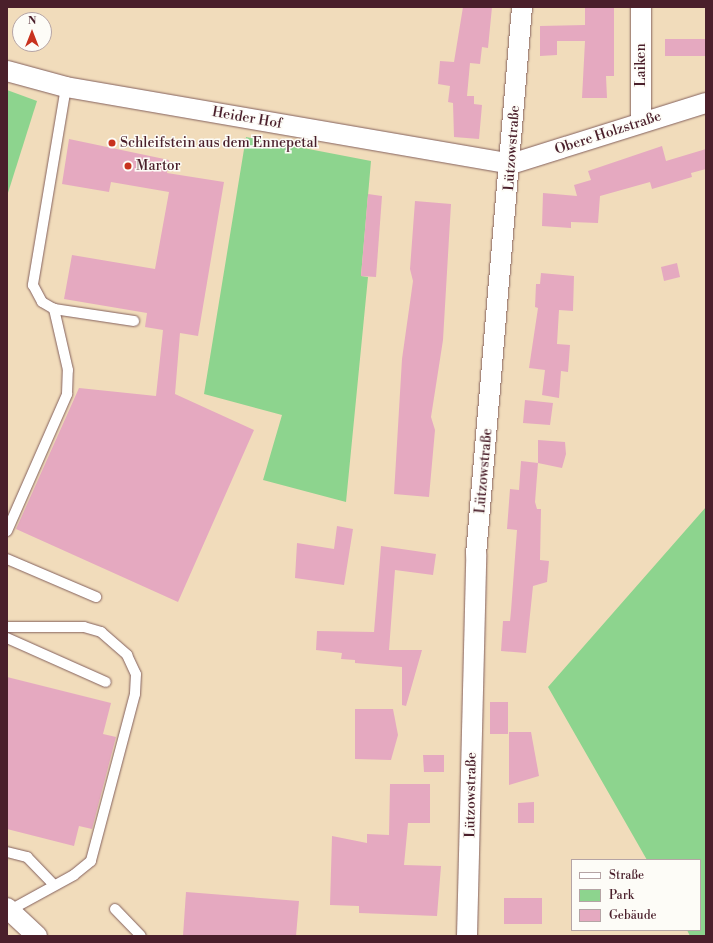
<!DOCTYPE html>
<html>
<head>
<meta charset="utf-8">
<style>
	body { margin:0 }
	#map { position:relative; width:713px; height:943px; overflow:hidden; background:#f1dcbb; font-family:"Libre Bodoni",serif }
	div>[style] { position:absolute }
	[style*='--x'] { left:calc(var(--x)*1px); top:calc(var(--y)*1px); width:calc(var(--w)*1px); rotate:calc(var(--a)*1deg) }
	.green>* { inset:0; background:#8dd48e }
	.building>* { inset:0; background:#e5a9c0 }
	.roads { filter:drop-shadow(0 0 1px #84615d) drop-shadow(0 0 1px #84615d) }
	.service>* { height:10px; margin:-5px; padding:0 5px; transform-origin:5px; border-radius:5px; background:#fff }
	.minor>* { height:20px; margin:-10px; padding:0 10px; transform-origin:10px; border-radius:10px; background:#fff }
	.dots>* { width:11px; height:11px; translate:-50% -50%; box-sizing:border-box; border:2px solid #fdfcf7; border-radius:50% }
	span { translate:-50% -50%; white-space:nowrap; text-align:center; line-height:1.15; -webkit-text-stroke:3px #fdfcf7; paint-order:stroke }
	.street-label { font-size:14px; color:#4a1f2b }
	.poi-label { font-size:14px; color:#4a1f2b }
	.left { translate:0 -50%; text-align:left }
	.frame { position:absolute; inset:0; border:8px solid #4a1f2b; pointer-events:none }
	.legend { position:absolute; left:571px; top:859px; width:130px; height:72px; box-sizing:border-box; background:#fdfcf7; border:1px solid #b5a4a5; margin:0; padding:5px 7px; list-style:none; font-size:12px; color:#4a1f2b }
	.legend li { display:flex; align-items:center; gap:8px; height:20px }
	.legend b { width:20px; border:1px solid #b5a4a5 }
	.north { position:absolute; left:12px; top:12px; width:40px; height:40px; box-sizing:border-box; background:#fdfcf7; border:1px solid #b5a4a5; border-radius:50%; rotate:0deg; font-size:11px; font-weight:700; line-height:16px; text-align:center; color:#4a1f2b }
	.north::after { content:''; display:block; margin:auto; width:14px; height:18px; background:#c8321e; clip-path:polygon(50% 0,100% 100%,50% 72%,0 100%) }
</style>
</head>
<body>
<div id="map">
	<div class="green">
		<i style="clip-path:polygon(7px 90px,37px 101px,7px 196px)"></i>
		<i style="clip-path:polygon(246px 137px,371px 161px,361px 276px,368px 277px,346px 502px,263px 480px,282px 415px,204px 394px)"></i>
		<i style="clip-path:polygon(706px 507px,706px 936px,690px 936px,687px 930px,700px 930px,700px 860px,647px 860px,548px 687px)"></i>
	</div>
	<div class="building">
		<i style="clip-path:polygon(463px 7px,492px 7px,488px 48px,482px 47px,480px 64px,470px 63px,467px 96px,474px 96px,474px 104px,482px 105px,479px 139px,454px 137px,453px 103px,448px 102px,450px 86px,438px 84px,440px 61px,454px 62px)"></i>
		<i style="clip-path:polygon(585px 7px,614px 7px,614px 76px,606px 76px,607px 98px,582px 98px,585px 41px,557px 41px,557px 55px,540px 56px,540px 26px,585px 25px)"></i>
		<i style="clip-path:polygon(665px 39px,706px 39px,706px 56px,665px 56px)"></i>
		<i style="clip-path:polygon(69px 139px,169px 160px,167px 173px,224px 182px,198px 336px,180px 333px,175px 394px,254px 430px,178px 602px,16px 529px,79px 388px,156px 396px,163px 330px,145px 327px,147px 313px,64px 299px,72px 255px,155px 269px,169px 192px,111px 182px,109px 192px,62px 184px)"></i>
		<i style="clip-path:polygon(662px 146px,666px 161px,706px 149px,706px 169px,691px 173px,692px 177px,652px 189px,650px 182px,600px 196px,598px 223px,571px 222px,571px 228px,542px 226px,543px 193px,577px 196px,574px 185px,591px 180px,588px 171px)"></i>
		<i style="clip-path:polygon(368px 194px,382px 196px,376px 277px,361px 276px)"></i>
		<i style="clip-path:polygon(415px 201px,451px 204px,443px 340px,431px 417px,435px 430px,429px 497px,394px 494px,402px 359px,413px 281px,410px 269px)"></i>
		<i style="clip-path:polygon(677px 263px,680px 277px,664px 281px,661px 267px)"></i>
		<i style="clip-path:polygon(541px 273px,574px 276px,573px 311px,559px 310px,557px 344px,570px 345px,568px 372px,561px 371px,559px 398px,542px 395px,545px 370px,529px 368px,538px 308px,535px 307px,536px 284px,540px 284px)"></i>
		<i style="clip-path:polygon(525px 400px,553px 403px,550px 425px,523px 423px)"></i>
		<i style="clip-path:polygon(538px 440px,565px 442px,566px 454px,562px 468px,538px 463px,535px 502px,537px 509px,541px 509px,540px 560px,549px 561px,547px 582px,533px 586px,526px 653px,501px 651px,503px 621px,510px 621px,511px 611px,517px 530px,507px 529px,510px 489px,519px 490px,521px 461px,538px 463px)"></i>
		<i style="clip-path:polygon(337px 526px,353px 529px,344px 585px,295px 578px,297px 543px,334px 549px)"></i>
		<i style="clip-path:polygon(381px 546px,436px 554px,433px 575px,395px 570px,389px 650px,422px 650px,406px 706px,402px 705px,402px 667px,355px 663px,355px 660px,341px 659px,342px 653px,316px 650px,317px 631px,374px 632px)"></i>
		<i style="clip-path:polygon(7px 677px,111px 703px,103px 734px,116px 737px,92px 829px,79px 826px,74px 846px,7px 829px)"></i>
		<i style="clip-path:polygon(490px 702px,508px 702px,508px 734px,490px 734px)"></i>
		<i style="clip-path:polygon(355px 709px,393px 709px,398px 735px,391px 760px,355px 759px)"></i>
		<i style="clip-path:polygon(509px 732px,531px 732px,539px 776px,509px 785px)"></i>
		<i style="clip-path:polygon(423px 755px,444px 755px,444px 772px,424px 772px)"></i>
		<i style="clip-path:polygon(390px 784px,430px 784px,430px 823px,408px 823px,404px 865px,441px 866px,437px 916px,359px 913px,359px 906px,330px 905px,332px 836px,367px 843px,367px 834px,389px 835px)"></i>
		<i style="clip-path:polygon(534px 802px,534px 823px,518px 823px,518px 803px)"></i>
		<i style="clip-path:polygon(186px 892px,299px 901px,296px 936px,183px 936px)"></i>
		<i style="clip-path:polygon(504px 898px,542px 898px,542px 924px,504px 924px)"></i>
	</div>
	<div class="roads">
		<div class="service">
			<i style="--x:66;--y:87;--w:201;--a:99.5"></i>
			<i style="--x:33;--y:285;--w:19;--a:62"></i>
			<i style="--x:42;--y:302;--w:14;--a:30"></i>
			<i style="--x:54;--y:309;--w:81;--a:8.5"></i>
			<i style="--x:7;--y:531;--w:150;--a:-66.3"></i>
			<i style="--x:67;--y:394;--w:24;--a:-88"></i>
			<i style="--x:68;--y:370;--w:63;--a:-102.9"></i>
			<i style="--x:7;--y:559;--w:97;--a:23.1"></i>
			<i style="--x:7;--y:627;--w:77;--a:0"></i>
			<i style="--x:84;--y:627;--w:18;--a:16"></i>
			<i style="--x:101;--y:632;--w:35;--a:41"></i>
			<i style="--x:127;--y:655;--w:21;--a:65"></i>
			<i style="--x:136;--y:674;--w:20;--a:93"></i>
			<i style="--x:135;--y:694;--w:173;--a:104.8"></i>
			<i style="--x:91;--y:861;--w:22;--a:141"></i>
			<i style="--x:74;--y:875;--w:73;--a:151.3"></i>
			<i style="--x:7;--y:638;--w:108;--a:24"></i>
			<i style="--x:7;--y:852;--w:21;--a:14"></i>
			<i style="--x:27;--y:857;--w:37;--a:46"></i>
			<i style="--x:115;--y:909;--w:37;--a:46"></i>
		</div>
		<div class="minor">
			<i style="--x:641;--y:7;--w:115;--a:90"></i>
			<i style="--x:7;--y:71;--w:61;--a:15.2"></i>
			<i style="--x:66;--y:87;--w:452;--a:9.8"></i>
			<i style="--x:511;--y:164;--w:204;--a:-17.4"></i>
			<i style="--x:7;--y:908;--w:41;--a:43"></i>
			<i style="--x:467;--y:936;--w:381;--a:-88.6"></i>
			<i style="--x:476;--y:555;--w:550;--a:-85.2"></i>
		</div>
	</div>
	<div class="dots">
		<i style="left:112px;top:143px;background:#c8321e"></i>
		<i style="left:128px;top:166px;background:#c8321e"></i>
	</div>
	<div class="street-label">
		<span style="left:641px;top:65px;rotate:-90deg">Laiken</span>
		<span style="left:247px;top:118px;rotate:10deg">Heider Hof</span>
		<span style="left:608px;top:133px;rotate:-18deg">Obere Holzstraße</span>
		<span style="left:512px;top:148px;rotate:-86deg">Lützowstraße</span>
		<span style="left:484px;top:471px;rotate:-85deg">Lützowstraße</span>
		<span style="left:471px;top:795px;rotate:-89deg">Lützowstraße</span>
	</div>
	<div class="poi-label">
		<span class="left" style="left:120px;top:143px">Schleifstein aus dem Ennepetal</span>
		<span class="left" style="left:136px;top:166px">Martor</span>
	</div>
	<div class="frame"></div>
	<ul class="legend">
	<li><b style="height:5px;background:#fff"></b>Straße</li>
	<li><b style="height:11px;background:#8dd48e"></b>Park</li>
	<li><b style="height:11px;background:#e5a9c0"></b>Gebäude</li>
	</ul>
	<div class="north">N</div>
</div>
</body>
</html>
